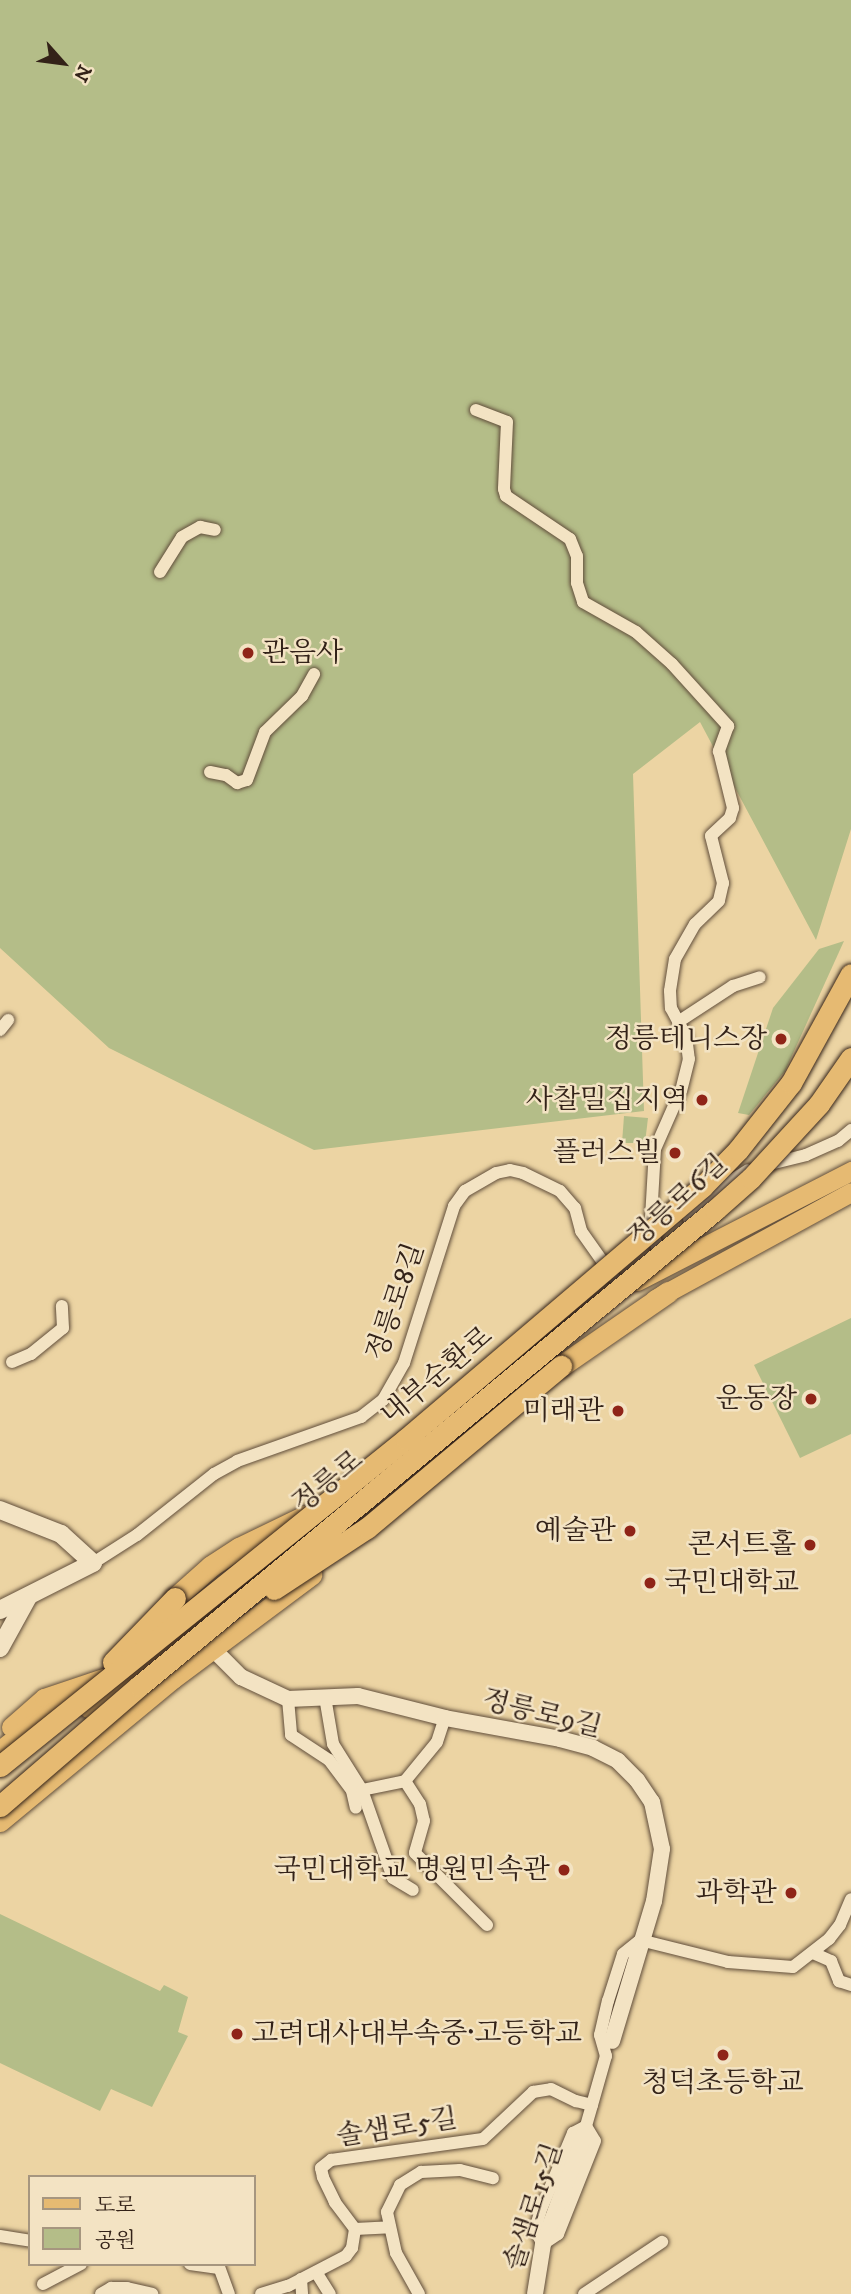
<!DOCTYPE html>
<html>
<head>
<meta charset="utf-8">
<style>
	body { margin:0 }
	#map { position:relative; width:851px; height:2294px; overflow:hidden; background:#ecd4a3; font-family:"IM FELL DW Pica","Noto Serif KR",serif }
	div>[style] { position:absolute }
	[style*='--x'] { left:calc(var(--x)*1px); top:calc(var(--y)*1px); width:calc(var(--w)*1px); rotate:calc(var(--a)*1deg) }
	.green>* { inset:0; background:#b4bd88 }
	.roads { filter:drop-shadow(0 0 2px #614e3b) drop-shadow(0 0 2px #614e3b) }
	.minor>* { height:12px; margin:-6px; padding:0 6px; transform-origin:6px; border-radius:6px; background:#f3e3c3 }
	.tertiary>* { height:16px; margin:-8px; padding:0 8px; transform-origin:8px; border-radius:8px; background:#f3e3c3 }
	.secondary>* { height:18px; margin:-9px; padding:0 9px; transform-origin:9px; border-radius:9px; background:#f3e3c3 }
	.primary>* { height:19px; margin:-9.5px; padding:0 9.5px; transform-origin:9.5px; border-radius:9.5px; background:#e6ba72 }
	.trunk>* { height:21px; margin:-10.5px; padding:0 10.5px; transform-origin:10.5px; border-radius:10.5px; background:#e6ba72 }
	.bridges { filter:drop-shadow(0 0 2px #332218) drop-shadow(0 0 2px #332218) }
	.trunk-bridge>* { height:21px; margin:-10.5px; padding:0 10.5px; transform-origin:10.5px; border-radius:10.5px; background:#e6ba72 }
	.dots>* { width:19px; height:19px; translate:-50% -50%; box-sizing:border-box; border:4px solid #f3e3c3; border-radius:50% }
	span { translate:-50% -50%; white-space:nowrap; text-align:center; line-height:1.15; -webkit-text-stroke:5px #f3e3c3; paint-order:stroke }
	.poi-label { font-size:28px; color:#332218 }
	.left { translate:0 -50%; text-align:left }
	.right { translate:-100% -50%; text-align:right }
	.street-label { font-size:28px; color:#332218 }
	.legend { position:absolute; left:28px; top:2175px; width:228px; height:91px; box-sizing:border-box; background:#f3e3c3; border:2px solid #a6967f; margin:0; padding:9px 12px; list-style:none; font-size:21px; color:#332218 }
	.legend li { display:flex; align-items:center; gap:14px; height:35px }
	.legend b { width:35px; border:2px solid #a6967f }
	.north { position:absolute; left:28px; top:28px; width:70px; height:70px; -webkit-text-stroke:5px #f3e3c3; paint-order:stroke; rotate:118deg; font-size:19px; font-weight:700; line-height:28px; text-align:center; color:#332218 }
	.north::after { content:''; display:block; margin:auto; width:24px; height:32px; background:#332218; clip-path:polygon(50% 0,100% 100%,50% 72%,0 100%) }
</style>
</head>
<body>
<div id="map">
	<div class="green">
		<i style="clip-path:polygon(0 0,851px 0,851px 829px,816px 940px,700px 722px,633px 774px,644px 1111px,314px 1150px,109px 1048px,0 948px)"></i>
		<i style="clip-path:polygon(844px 941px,785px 1071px,749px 1115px,738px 1113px,773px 1008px,819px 949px)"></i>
		<i style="clip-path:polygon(624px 1116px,648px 1118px,645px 1143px,622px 1143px)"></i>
		<i style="clip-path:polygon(851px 1318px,851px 1434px,800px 1458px,754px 1365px)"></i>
		<i style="clip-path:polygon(0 1914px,160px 1991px,164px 1985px,188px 1997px,178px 2032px,188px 2036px,152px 2107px,111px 2089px,100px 2111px,0 2063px)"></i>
	</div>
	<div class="roads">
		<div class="minor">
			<i style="--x:476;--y:410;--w:33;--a:21"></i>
			<i style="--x:507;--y:422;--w:67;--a:92.6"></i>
			<i style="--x:504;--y:489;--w:7;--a:74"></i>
			<i style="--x:506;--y:496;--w:77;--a:33.9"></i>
			<i style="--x:570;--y:539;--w:18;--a:68"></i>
			<i style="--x:577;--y:556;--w:27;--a:90"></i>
			<i style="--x:577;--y:583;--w:20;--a:72"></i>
			<i style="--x:583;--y:602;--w:61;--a:29.5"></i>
			<i style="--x:636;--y:632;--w:48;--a:41.6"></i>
			<i style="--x:672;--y:664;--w:84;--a:47.9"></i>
			<i style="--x:728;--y:726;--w:27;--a:110"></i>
			<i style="--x:719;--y:751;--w:59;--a:76.2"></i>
			<i style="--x:733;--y:808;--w:10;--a:107"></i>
			<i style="--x:730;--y:818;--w:26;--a:137"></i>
			<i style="--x:711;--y:836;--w:49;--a:75.7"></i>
			<i style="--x:723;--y:883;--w:18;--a:103"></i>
			<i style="--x:719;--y:901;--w:33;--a:136"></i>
			<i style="--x:695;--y:924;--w:40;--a:119.7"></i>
			<i style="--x:675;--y:959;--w:32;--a:99"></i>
			<i style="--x:670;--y:991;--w:17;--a:87"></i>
			<i style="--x:671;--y:1008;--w:32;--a:62"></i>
			<i style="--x:686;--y:1036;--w:23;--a:83"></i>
			<i style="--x:689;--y:1059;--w:32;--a:104"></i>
			<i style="--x:681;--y:1090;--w:64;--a:113.8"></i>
			<i style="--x:655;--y:1149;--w:69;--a:93.3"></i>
			<i style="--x:651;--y:1218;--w:31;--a:79"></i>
			<i style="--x:160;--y:572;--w:41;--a:-57.8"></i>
			<i style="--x:182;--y:537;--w:21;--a:-29"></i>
			<i style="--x:200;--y:527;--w:15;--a:11"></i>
			<i style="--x:210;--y:772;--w:16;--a:11"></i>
			<i style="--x:226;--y:775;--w:14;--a:36"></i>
			<i style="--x:237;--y:783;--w:10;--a:-17"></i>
			<i style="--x:247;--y:780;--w:51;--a:-69.4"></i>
			<i style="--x:265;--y:732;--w:52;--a:-44.2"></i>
			<i style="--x:302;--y:696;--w:25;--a:-61"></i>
			<i style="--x:678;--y:1022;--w:66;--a:-33.2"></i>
			<i style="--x:733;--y:986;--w:28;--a:-18"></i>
			<i style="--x:0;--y:1030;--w:13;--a:-51"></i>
			<i style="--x:766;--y:1165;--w:41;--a:-14"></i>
			<i style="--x:806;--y:1155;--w:35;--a:-24"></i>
			<i style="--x:838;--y:1141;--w:17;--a:-40"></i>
			<i style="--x:689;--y:1219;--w:54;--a:-42.8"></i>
			<i style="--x:729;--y:1182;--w:22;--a:-32"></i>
			<i style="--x:12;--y:1362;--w:21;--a:-23"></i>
			<i style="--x:31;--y:1354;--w:41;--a:-39.1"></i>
			<i style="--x:63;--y:1328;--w:22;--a:-93"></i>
			<i style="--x:93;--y:1563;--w:52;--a:-32.5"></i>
			<i style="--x:137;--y:1535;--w:98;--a:-38.4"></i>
			<i style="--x:214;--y:1474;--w:26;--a:-29"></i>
			<i style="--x:237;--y:1461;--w:132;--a:-19.5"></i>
			<i style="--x:361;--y:1417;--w:28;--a:-38"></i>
			<i style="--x:383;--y:1400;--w:43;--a:-60.4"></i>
			<i style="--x:404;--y:1363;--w:165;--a:-72.3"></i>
			<i style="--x:454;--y:1206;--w:19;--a:-54"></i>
			<i style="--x:465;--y:1191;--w:36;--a:-30"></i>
			<i style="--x:496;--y:1173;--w:14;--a:-12"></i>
			<i style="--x:510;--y:1170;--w:13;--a:13"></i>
			<i style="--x:523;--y:1173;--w:41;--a:25.9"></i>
			<i style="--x:560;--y:1191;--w:23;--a:49"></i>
			<i style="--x:575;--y:1208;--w:24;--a:75"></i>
			<i style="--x:581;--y:1231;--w:71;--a:54.7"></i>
			<i style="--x:622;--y:1289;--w:2;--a:-63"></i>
			<i style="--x:325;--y:1697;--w:48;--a:80.3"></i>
			<i style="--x:333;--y:1744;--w:54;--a:57.8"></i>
			<i style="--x:362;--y:1790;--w:93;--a:70.6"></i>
			<i style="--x:393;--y:1878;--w:23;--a:31"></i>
			<i style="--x:288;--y:1699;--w:36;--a:85"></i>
			<i style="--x:291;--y:1735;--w:45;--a:33.3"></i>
			<i style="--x:329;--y:1760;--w:39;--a:53"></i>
			<i style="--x:352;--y:1791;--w:17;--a:77"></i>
			<i style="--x:405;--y:1781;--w:27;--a:57"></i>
			<i style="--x:420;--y:1804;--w:17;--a:77"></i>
			<i style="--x:424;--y:1821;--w:33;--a:106"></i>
			<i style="--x:415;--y:1853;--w:102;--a:45"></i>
			<i style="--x:362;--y:1790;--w:44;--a:-11.8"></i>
			<i style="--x:405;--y:1781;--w:50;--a:-50.6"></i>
			<i style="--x:437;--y:1742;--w:25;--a:-72"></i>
			<i style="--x:813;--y:1953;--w:20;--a:24"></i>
			<i style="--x:831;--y:1961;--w:22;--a:68"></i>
			<i style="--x:839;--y:1981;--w:13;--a:18"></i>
			<i style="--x:592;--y:2105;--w:51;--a:-74.1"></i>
			<i style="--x:606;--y:2056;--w:22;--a:-106"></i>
			<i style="--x:600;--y:2035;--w:35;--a:-77"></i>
			<i style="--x:608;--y:2001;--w:49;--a:-72.3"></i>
			<i style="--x:623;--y:1954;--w:22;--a:-39"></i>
			<i style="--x:640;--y:1940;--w:91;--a:14"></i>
			<i style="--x:728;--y:1962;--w:65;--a:4.4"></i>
			<i style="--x:793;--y:1967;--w:46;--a:-37.9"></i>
			<i style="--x:829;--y:1939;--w:18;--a:-52"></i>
			<i style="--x:840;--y:1925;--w:28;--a:-67"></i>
			<i style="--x:586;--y:2126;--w:17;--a:59"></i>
			<i style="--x:595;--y:2141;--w:100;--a:111.7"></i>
			<i style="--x:558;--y:2234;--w:18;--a:146"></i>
			<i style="--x:543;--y:2244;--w:16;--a:-120"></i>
			<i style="--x:535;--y:2230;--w:19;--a:-74"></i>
			<i style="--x:540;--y:2212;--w:86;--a:-67.3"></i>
			<i style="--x:573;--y:2133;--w:15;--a:-28"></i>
			<i style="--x:355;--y:2229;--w:35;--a:-3"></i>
			<i style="--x:0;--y:2236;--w:30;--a:9"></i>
			<i style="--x:190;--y:2264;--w:29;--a:8"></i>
			<i style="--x:218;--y:2264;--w:32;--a:70"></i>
			<i style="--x:316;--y:2272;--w:26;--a:58"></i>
			<i style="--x:301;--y:2279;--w:15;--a:86"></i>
			<i style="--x:43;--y:2284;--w:43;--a:-27.8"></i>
			<i style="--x:101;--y:2294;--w:12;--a:-31"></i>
			<i style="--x:111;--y:2288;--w:16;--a:0"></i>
			<i style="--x:127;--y:2288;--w:26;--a:13"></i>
			<i style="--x:261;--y:2294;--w:28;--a:-17"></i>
			<i style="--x:288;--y:2286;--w:65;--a:-27.3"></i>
			<i style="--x:346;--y:2256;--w:10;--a:-53"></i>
			<i style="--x:352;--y:2248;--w:19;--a:-81"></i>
			<i style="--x:355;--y:2229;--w:34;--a:-127"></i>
			<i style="--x:335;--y:2202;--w:28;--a:-116"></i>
			<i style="--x:323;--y:2177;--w:9;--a:-103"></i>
			<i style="--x:321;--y:2168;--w:13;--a:-39"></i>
			<i style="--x:331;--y:2160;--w:153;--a:-7.9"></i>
			<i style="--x:483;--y:2139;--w:69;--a:-43.2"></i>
			<i style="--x:533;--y:2092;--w:18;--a:-9"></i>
			<i style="--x:551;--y:2089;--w:28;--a:26"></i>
			<i style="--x:576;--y:2101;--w:16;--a:14"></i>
			<i style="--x:592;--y:2105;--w:22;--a:106"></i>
			<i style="--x:419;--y:2294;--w:47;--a:-119.3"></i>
			<i style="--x:396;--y:2253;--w:42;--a:-102.4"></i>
			<i style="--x:387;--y:2212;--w:30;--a:-64"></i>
			<i style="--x:400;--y:2185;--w:25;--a:-32"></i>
			<i style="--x:421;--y:2172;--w:39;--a:-3"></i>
			<i style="--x:460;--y:2170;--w:34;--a:14"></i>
			<i style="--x:584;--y:2294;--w:94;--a:-33.7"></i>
		</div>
		<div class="tertiary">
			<i style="--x:215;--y:1638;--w:11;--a:100"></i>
			<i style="--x:213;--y:1649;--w:40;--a:45"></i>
			<i style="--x:241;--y:1677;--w:52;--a:25.1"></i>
			<i style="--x:288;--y:1699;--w:70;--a:-2.5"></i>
			<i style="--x:358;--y:1696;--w:90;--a:14.2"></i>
			<i style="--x:445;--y:1718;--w:117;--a:10.3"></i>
			<i style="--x:560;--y:1739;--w:34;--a:15"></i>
			<i style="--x:593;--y:1748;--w:28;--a:27"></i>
			<i style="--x:618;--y:1761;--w:27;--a:45"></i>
			<i style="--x:637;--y:1780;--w:27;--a:56"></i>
			<i style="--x:652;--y:1802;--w:48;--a:78"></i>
			<i style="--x:662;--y:1849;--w:53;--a:98.7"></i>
			<i style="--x:654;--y:1901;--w:146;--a:106.7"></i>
			<i style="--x:535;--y:2294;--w:51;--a:-80.9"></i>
			<i style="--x:543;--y:2244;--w:116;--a:-69.2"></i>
		</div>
		<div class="secondary">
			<i style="--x:0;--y:1510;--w:66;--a:21.5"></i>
			<i style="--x:61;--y:1534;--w:43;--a:42.2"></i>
			<i style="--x:93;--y:1563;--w:104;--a:153.2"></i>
			<i style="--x:0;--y:1648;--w:58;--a:-61.2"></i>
		</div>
		<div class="primary">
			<i style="--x:637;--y:1281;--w:241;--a:-27.2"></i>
			<i style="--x:655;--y:1299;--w:223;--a:-28.6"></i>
			<i style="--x:88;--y:1708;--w:221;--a:-38.2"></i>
			<i style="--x:11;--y:1727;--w:44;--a:-41.3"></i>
			<i style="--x:44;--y:1698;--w:69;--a:-18.7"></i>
			<i style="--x:0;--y:1750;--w:57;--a:-37.9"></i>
			<i style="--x:45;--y:1715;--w:32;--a:-22"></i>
			<i style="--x:0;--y:1822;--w:224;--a:-39.6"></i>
			<i style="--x:173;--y:1679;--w:174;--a:-36.8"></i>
		</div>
		<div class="trunk">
			<i style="--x:561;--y:1366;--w:130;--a:-34.7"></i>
			<i style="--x:175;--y:1598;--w:48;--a:-41.6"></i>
			<i style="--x:211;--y:1566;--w:33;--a:-33"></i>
			<i style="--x:239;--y:1548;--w:73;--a:-25.9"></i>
		</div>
	</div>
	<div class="bridges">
		<div class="trunk-bridge">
			<i style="--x:274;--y:1589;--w:111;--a:-33.3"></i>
			<i style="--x:367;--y:1528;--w:253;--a:-39.9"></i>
			<i style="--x:113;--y:1662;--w:89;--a:-45.9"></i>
			<i style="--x:0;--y:1766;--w:521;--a:-38.85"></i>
			<i style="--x:406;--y:1439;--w:389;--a:-40.4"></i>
			<i style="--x:702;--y:1187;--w:52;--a:-45.8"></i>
			<i style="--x:738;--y:1150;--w:85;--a:-51.7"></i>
			<i style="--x:791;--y:1083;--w:124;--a:-61.2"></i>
			<i style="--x:0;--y:1806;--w:184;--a:-40.8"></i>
			<i style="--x:139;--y:1686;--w:747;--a:-39.57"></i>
			<i style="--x:715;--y:1210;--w:48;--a:-41.6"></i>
			<i style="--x:751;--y:1178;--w:100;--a:-47.4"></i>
			<i style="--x:819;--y:1104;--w:56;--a:-55.2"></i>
		</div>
	</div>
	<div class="dots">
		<i style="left:248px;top:653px;background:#8f2418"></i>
		<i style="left:781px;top:1039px;background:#8f2418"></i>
		<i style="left:702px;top:1100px;background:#8f2418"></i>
		<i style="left:675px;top:1153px;background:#8f2418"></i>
		<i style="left:811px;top:1399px;background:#8f2418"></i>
		<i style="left:618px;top:1411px;background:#8f2418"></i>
		<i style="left:630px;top:1531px;background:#8f2418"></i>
		<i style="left:810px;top:1545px;background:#8f2418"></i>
		<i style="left:650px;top:1583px;background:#8f2418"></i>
		<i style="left:564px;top:1870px;background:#8f2418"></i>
		<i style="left:791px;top:1893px;background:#8f2418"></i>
		<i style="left:237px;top:2034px;background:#8f2418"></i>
		<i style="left:723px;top:2055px;background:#8f2418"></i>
	</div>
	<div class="poi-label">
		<span class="left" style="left:262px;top:653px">관음사</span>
		<span class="right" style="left:767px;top:1039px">정릉테니스장</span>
		<span class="right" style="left:688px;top:1100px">사찰밀집지역</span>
		<span class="right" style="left:661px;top:1153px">플러스빌</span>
		<span class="right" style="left:797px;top:1399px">운동장</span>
		<span class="right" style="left:604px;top:1411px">미래관</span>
		<span class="right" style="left:616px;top:1531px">예술관</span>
		<span class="right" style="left:796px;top:1545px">콘서트홀</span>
		<span class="left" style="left:664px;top:1583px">국민대학교</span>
		<span class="right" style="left:550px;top:1870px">국민대학교 명원민속관</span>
		<span class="right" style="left:777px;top:1893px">과학관</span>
		<span class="left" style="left:251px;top:2034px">고려대사대부속중·고등학교</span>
		<span style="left:723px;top:2083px">청덕초등학교</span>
	</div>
	<div class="street-label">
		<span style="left:678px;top:1201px;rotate:-42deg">정릉로6길</span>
		<span style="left:396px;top:1302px;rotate:-71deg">정릉로8길</span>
		<span style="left:437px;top:1376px;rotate:-40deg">내부순환로</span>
		<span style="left:328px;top:1482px;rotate:-39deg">정릉로</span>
		<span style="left:542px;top:1714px;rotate:14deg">정릉로9길</span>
		<span style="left:397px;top:2128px;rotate:-9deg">솔샘로5길</span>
		<span style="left:534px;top:2207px;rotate:-72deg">솔샘로15길</span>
	</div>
	<ul class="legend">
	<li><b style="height:9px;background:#e6ba72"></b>도로</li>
	<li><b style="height:19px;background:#b4bd88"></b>공원</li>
	</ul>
	<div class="north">N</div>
</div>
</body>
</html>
